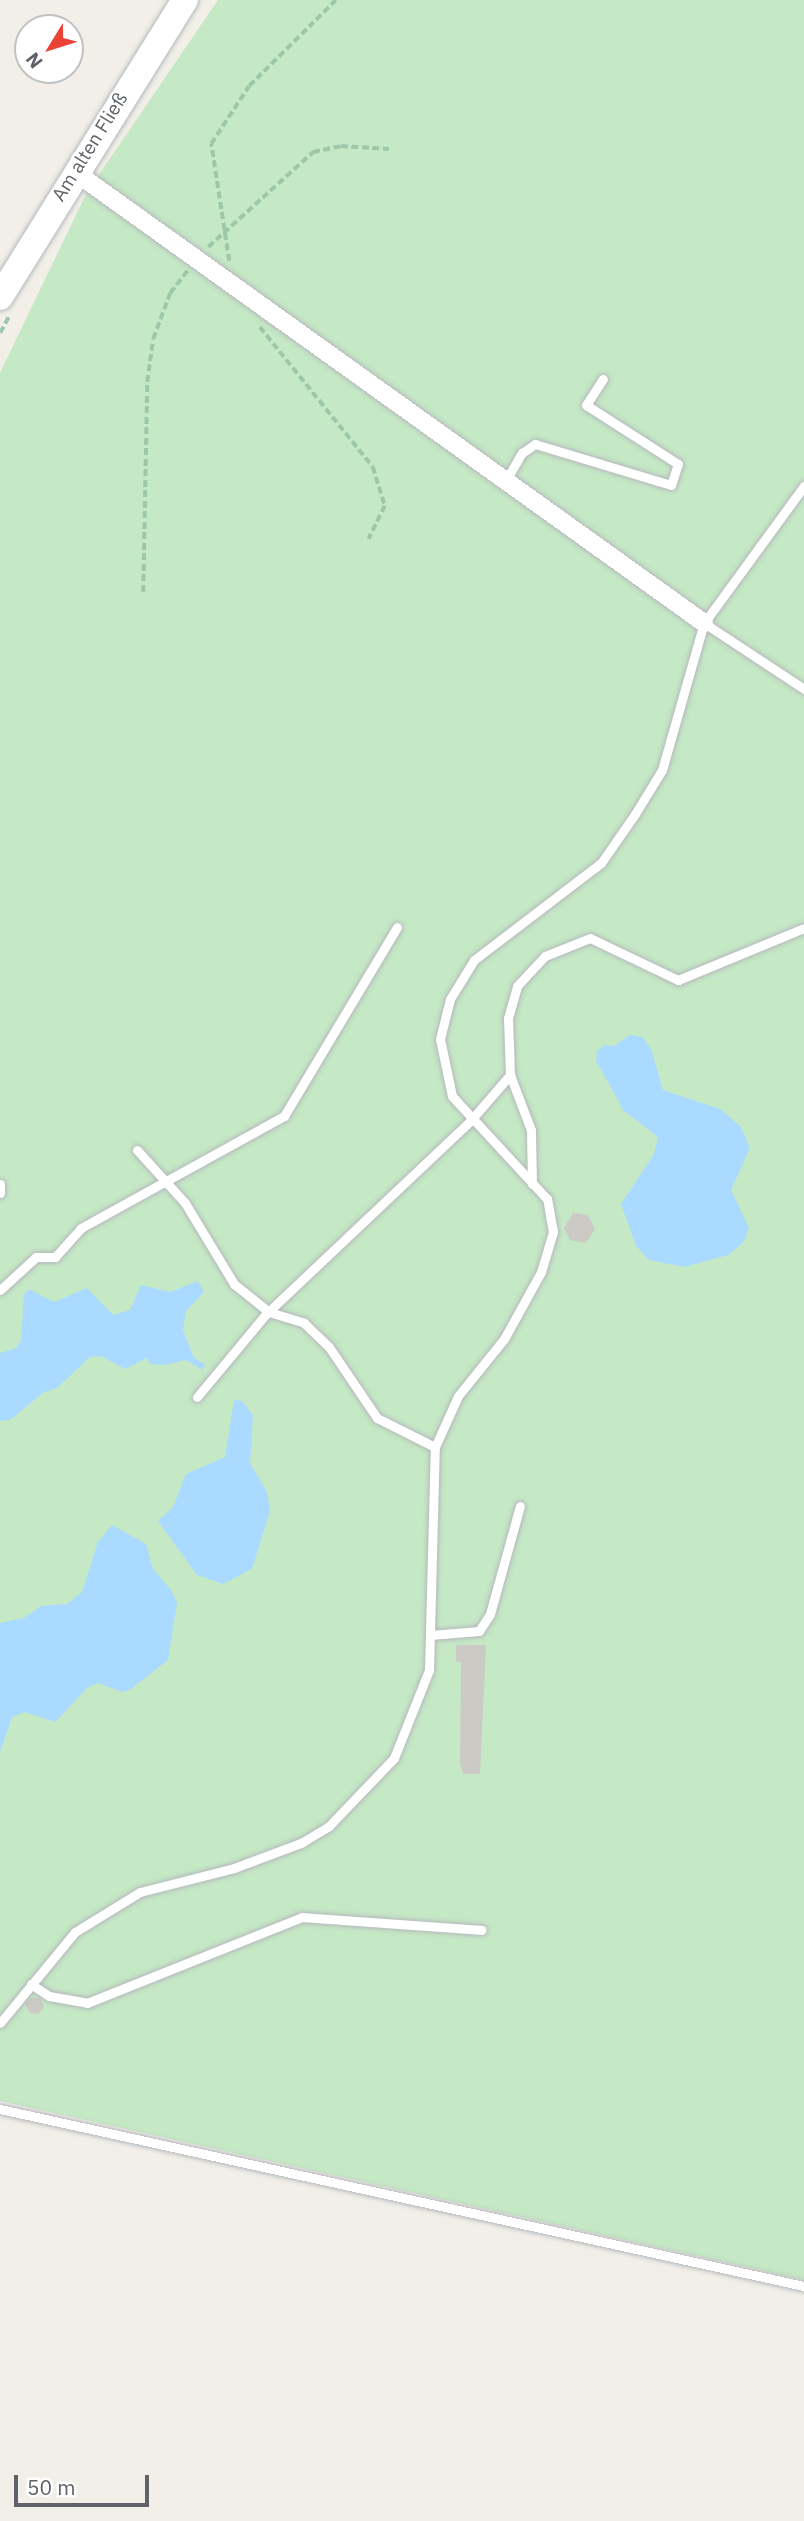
<!DOCTYPE html>
<html>
<head>
<meta charset="utf-8">
<style>
	body { margin:0 }
	#map { position:relative; width:804px; height:2521px; overflow:hidden; background:#f1efe8; font-family:"IBM Plex Sans",sans-serif }
	div>[style] { position:absolute }
	[style*='--x'] { left:calc(var(--x)*1px); top:calc(var(--y)*1px); width:calc(var(--w)*1px); rotate:calc(var(--a)*1deg) }
	.green>* { inset:0; background:#c5e8c5 }
	.water>* { inset:0; background:#aadaff }
	.building>* { inset:0; background:#cccac5 }
	.path>* { height:3.5px; margin-top:-1.75px; transform-origin:0; background:repeating-linear-gradient(90deg,#9cc7a9 0 7px,transparent 0 10.5px) }
	.roads { filter:drop-shadow(0 0 2px #b5b8bc) drop-shadow(0 0 2px #b5b8bc) }
	.service>* { height:9px; margin:-4.5px; padding:0 4.5px; transform-origin:4.5px; border-radius:4.5px; background:#fff }
	.minor>* { height:18px; margin:-9px; padding:0 9px; transform-origin:9px; border-radius:9px; background:#fff }
	.secondary>* { height:26px; margin:-13px; padding:0 13px; transform-origin:13px; border-radius:13px; background:#fff }
	span { translate:-50% -50%; white-space:nowrap; text-align:center; line-height:1.15; -webkit-text-stroke:5px #fff; paint-order:stroke }
	.street-label { font-size:19px; color:#5f6368 }
	.north { position:absolute; left:14px; top:14px; width:70px; height:70px; box-sizing:border-box; background:#fff; border:2px solid #bfc1c3; border-radius:50%; rotate:232deg; font-size:19px; font-weight:700; line-height:28px; text-align:center; color:#5f6368 }
	.north::after { content:''; display:block; margin:auto; width:24px; height:32px; background:#ea4335; clip-path:polygon(50% 0,100% 100%,50% 72%,0 100%) }
	.scale { position:absolute; left:14px; top:2475px; width:135px; height:32px; box-sizing:border-box; border:4px solid #5f6368; border-top:0; padding-left:9px; font-size:21px; line-height:24px; white-space:nowrap; color:#5f6368; -webkit-text-stroke:5px #fff; paint-order:stroke }
</style>
</head>
<body>
<div id="map">
	<div class="green">
		<i style="clip-path:polygon(218px 0,804px 0,804px 2280px,0 2101px,0 373px,87px 192px)"></i>
	</div>
	<div class="water">
		<i style="clip-path:polygon(630px 1035px,642px 1037px,651px 1049px,663px 1090px,720px 1109px,741px 1127px,750px 1148px,731px 1190px,749px 1228px,743px 1243px,728px 1255px,684px 1267px,649px 1260px,636px 1246px,621px 1204px,654px 1154px,658px 1137px,624px 1111px,596px 1061px,597px 1051px,605px 1045px,614px 1046px)"></i>
		<i style="clip-path:polygon(198px 1281px,204px 1292px,186px 1311px,183px 1330px,194px 1358px,205px 1364px,203px 1370px,186px 1360px,165px 1365px,150px 1364px,147px 1358px,125px 1369px,101px 1356px,90px 1357px,57px 1388px,44px 1392px,10px 1420px,0 1421px,0 1353px,16px 1348px,21px 1340px,24px 1294px,29px 1289px,54px 1302px,87px 1288px,113px 1315px,130px 1310px,141px 1285px,170px 1292px)"></i>
		<i style="clip-path:polygon(234px 1400px,242px 1401px,253px 1415px,250px 1463px,267px 1492px,270px 1511px,252px 1569px,223px 1584px,197px 1575px,158px 1521px,173px 1507px,186px 1474px,225px 1457px)"></i>
		<i style="clip-path:polygon(112px 1525px,146px 1544px,153px 1569px,171px 1590px,177px 1603px,168px 1660px,131px 1689px,122px 1692px,98px 1683px,88px 1687px,55px 1722px,25px 1712px,12px 1717px,0 1752px,0 1623px,24px 1618px,41px 1606px,67px 1604px,82px 1592px,98px 1542px)"></i>
	</div>
	<div class="building">
		<i style="clip-path:polygon(573px 1213px,588px 1215px,595px 1229px,586px 1243px,570px 1240px,564px 1228px)"></i>
		<i style="clip-path:polygon(456px 1645px,486px 1645px,480px 1774px,463px 1774px,460px 1762px,461px 1662px,456px 1662px)"></i>
		<i style="clip-path:polygon(30px 1998px,40px 1998px,44px 2007px,38px 2014px,30px 2013px,25px 2004px)"></i>
	</div>
	<div class="path">
		<i style="--x:208;--y:247;--w:142;--a:-42.1"></i>
		<i style="--x:313;--y:152;--w:29;--a:-12"></i>
		<i style="--x:341;--y:146;--w:48;--a:3.6"></i>
		<i style="--x:229;--y:261;--w:118;--a:-98.7"></i>
		<i style="--x:211;--y:144;--w:69;--a:-56.8"></i>
		<i style="--x:249;--y:86;--w:122;--a:-44.7"></i>
		<i style="--x:260;--y:327;--w:180;--a:51.1"></i>
		<i style="--x:373;--y:467;--w:41;--a:72.9"></i>
		<i style="--x:385;--y:506;--w:37;--a:116"></i>
		<i style="--x:0;--y:333;--w:19;--a:-62"></i>
		<i style="--x:143;--y:592;--w:210;--a:-88.9"></i>
		<i style="--x:147;--y:382;--w:43;--a:-82.1"></i>
		<i style="--x:153;--y:339;--w:49;--a:-69.7"></i>
		<i style="--x:170;--y:293;--w:28;--a:-52"></i>
	</div>
	<div class="roads">
		<div class="service">
			<i style="--x:505;--y:482;--w:34;--a:-60"></i>
			<i style="--x:522;--y:453;--w:16;--a:-35"></i>
			<i style="--x:535;--y:444;--w:142;--a:16.8"></i>
			<i style="--x:671;--y:485;--w:22;--a:-72"></i>
			<i style="--x:678;--y:464;--w:109;--a:-147.3"></i>
			<i style="--x:586;--y:405;--w:31;--a:-57"></i>
			<i style="--x:704;--y:623;--w:120;--a:33.4"></i>
			<i style="--x:137;--y:1150;--w:72;--a:47.8"></i>
			<i style="--x:185;--y:1203;--w:95;--a:58.8"></i>
			<i style="--x:234;--y:1284;--w:45;--a:38.7"></i>
			<i style="--x:269;--y:1312;--w:37;--a:17"></i>
			<i style="--x:304;--y:1323;--w:35;--a:44"></i>
			<i style="--x:329;--y:1347;--w:86;--a:55.9"></i>
			<i style="--x:377;--y:1418;--w:65;--a:26.6"></i>
			<i style="--x:0;--y:1184;--w:9;--a:90"></i>
			<i style="--x:532;--y:1184;--w:54;--a:-91.1"></i>
			<i style="--x:531;--y:1130;--w:59;--a:-110.9"></i>
			<i style="--x:510;--y:1075;--w:57;--a:-92"></i>
			<i style="--x:508;--y:1018;--w:33;--a:-74"></i>
			<i style="--x:517;--y:986;--w:41;--a:-47"></i>
			<i style="--x:545;--y:956;--w:48;--a:-21.8"></i>
			<i style="--x:590;--y:938;--w:98;--a:25.5"></i>
			<i style="--x:678;--y:980;--w:136;--a:-22.4"></i>
			<i style="--x:0;--y:1290;--w:49;--a:-42.5"></i>
			<i style="--x:36;--y:1257;--w:19;--a:0"></i>
			<i style="--x:55;--y:1257;--w:39;--a:-48"></i>
			<i style="--x:81;--y:1228;--w:232;--a:-28.9"></i>
			<i style="--x:284;--y:1116;--w:220;--a:-59.1"></i>
			<i style="--x:197;--y:1397;--w:108;--a:-50.3"></i>
			<i style="--x:266;--y:1314;--w:282;--a:-43.4"></i>
			<i style="--x:471;--y:1120;--w:60;--a:-49.1"></i>
			<i style="--x:430;--y:1635;--w:49;--a:-4.7"></i>
			<i style="--x:479;--y:1631;--w:20;--a:-57"></i>
			<i style="--x:490;--y:1614;--w:112;--a:-74.5"></i>
			<i style="--x:31;--y:1984;--w:22;--a:34"></i>
			<i style="--x:49;--y:1996;--w:39;--a:10"></i>
			<i style="--x:87;--y:2003;--w:232;--a:-21.8"></i>
			<i style="--x:302;--y:1917;--w:180;--a:4.1"></i>
			<i style="--x:0;--y:2023;--w:118;--a:-50.5"></i>
			<i style="--x:75;--y:1932;--w:76;--a:-31.6"></i>
			<i style="--x:140;--y:1892;--w:97;--a:-14.3"></i>
			<i style="--x:234;--y:1868;--w:72;--a:-20.5"></i>
			<i style="--x:301;--y:1843;--w:33;--a:-31"></i>
			<i style="--x:329;--y:1826;--w:94;--a:-46.3"></i>
			<i style="--x:394;--y:1758;--w:95;--a:-68.3"></i>
			<i style="--x:429;--y:1670;--w:223;--a:-88.5"></i>
			<i style="--x:435;--y:1447;--w:56;--a:-65.7"></i>
			<i style="--x:458;--y:1396;--w:73;--a:-51.1"></i>
			<i style="--x:504;--y:1339;--w:77;--a:-61.1"></i>
			<i style="--x:541;--y:1272;--w:42;--a:-73.3"></i>
			<i style="--x:553;--y:1232;--w:34;--a:-100"></i>
			<i style="--x:547;--y:1199;--w:140;--a:-132.7"></i>
			<i style="--x:452;--y:1096;--w:58;--a:-101.9"></i>
			<i style="--x:440;--y:1039;--w:41;--a:-76"></i>
			<i style="--x:450;--y:999;--w:46;--a:-58.4"></i>
			<i style="--x:474;--y:960;--w:160;--a:-37.4"></i>
			<i style="--x:601;--y:863;--w:60;--a:-55.2"></i>
			<i style="--x:635;--y:814;--w:52;--a:-58.5"></i>
			<i style="--x:662;--y:770;--w:153;--a:-74.1"></i>
			<i style="--x:704;--y:623;--w:170;--a:-53.9"></i>
			<i style="--x:0;--y:2109;--w:823;--a:12.42"></i>
		</div>
		<div class="minor">
			<i style="--x:75;--y:172;--w:774;--a:35.64"></i>
		</div>
		<div class="secondary">
			<i style="--x:0;--y:297;--w:350;--a:-58.1"></i>
		</div>
	</div>
	<div class="street-label">
		<span style="left:90px;top:147px;rotate:-58deg">Am alten Fließ</span>
	</div>
	<div class="north">N</div>
	<div class="scale">50 m</div>
</div>
</body>
</html>
